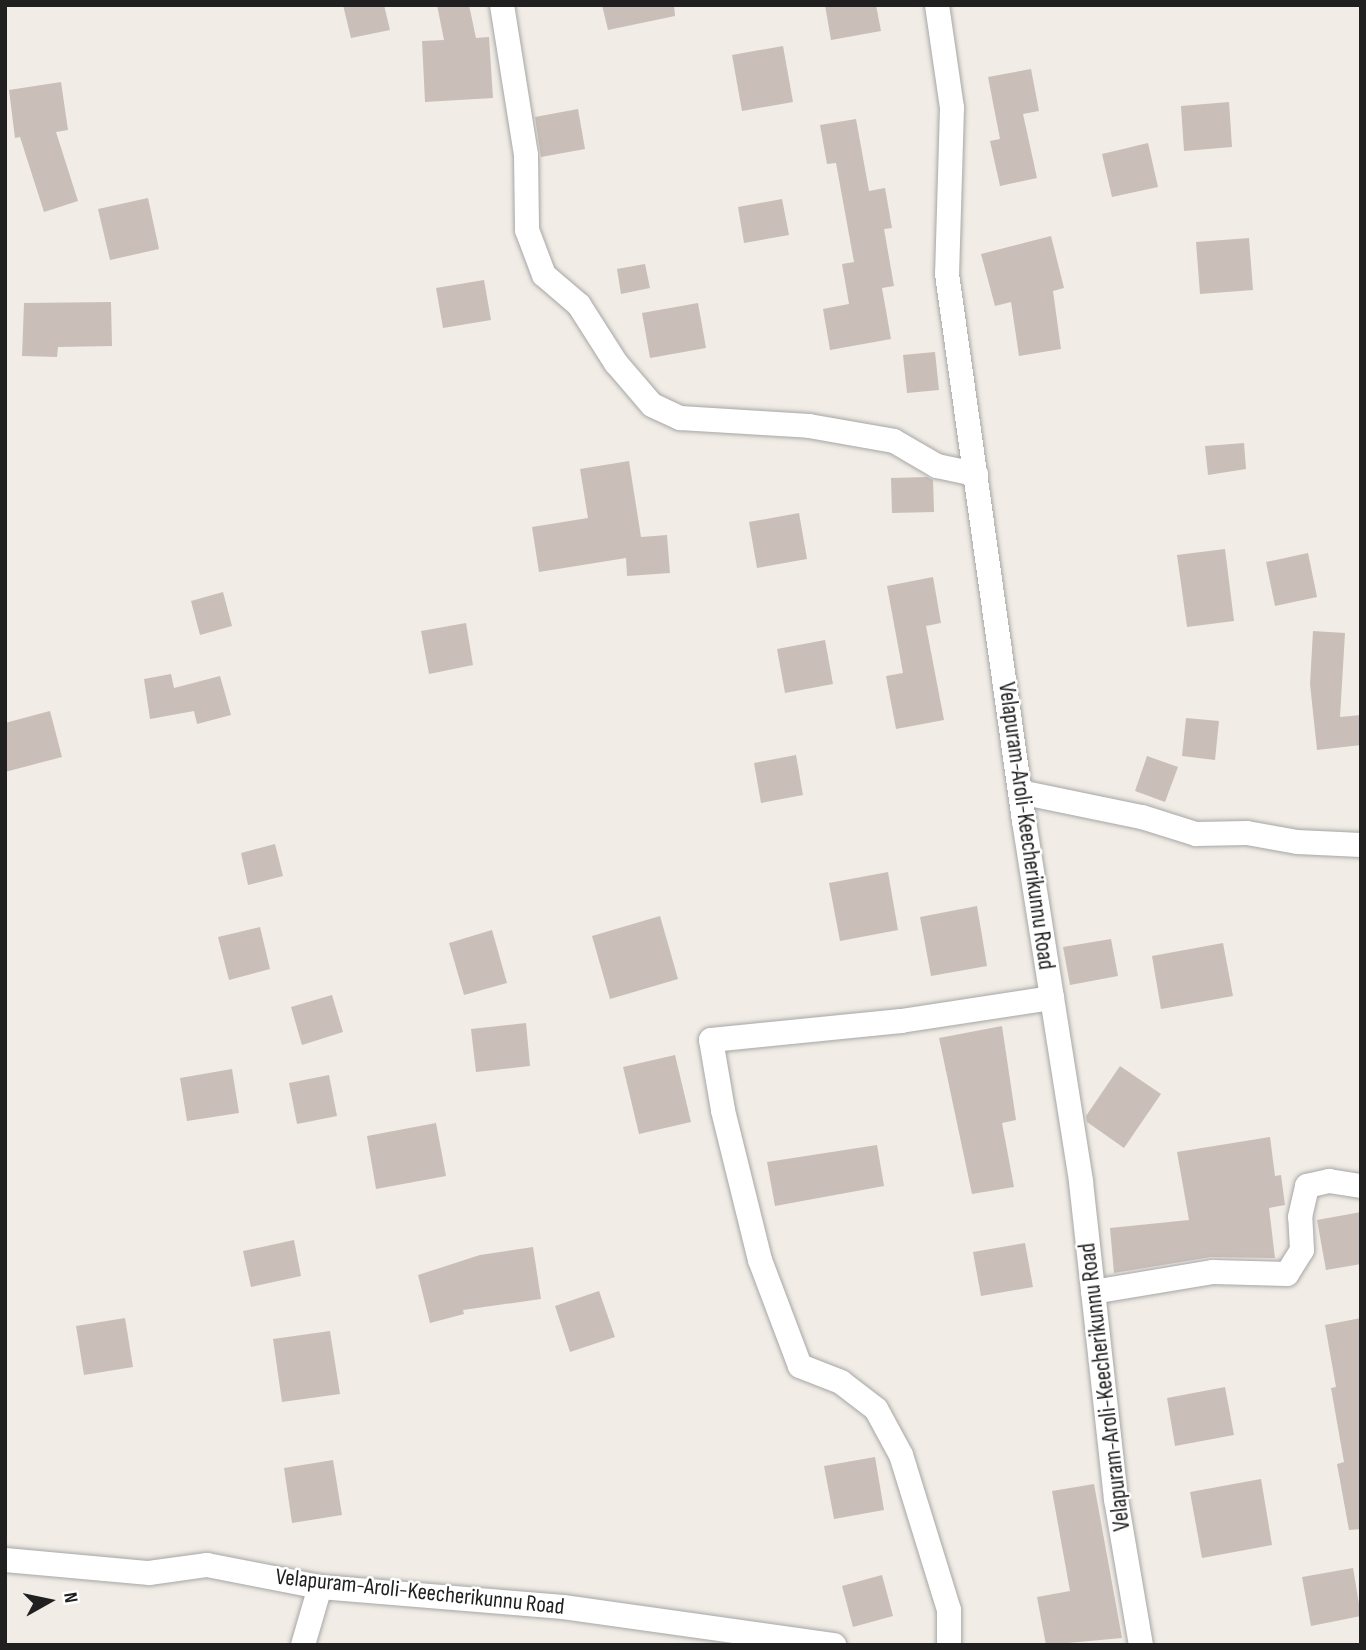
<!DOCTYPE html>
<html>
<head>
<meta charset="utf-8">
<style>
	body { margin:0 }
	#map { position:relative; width:1366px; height:1650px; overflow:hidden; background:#f1ece5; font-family:"Sofia Sans Condensed",sans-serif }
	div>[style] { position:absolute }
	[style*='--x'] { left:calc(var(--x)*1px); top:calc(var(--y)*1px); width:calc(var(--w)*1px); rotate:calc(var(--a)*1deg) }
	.building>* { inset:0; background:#cabeb8 }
	.roads { filter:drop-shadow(0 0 2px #a7a7a7) drop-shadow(0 0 2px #a7a7a7) }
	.street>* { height:24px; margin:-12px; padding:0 12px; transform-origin:12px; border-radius:12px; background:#fff }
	span { translate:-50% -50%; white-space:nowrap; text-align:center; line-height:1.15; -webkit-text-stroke:5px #fff; paint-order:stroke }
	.street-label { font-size:23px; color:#202020 }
	.frame { position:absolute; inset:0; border:7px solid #202020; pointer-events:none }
	.north { position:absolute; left:14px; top:1566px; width:70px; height:70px; -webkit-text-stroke:5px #fff; paint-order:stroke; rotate:81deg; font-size:19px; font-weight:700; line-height:28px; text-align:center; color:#202020 }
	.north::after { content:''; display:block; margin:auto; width:24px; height:32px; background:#202020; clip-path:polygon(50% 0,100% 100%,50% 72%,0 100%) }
</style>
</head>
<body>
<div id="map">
	<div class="building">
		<i style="clip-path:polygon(343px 5px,384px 5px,390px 30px,351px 38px)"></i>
		<i style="clip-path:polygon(437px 5px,469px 5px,476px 38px,489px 37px,493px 98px,425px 102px,422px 41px,444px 40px)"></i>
		<i style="clip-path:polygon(602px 5px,674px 5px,675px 16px,608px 30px)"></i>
		<i style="clip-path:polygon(825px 5px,876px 5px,881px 31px,831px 40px)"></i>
		<i style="clip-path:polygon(783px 46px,793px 102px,742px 111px,732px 55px)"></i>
		<i style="clip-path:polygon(1031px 69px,1039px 111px,1023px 114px,1037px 178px,1000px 186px,990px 141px,1000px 139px,988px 77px)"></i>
		<i style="clip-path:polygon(61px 82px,68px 130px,56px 132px,78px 201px,44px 212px,20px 137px,15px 138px,9px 90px)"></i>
		<i style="clip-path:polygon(1229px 102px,1232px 147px,1184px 151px,1181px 106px)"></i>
		<i style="clip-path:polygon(578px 109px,585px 149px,541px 157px,535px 117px)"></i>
		<i style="clip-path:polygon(856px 119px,869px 191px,885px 188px,892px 228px,884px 229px,894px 286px,882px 288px,891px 339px,830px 350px,823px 309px,849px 304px,842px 264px,854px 262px,836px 163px,827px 164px,820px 125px)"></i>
		<i style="clip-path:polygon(1148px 143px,1158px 187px,1112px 197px,1102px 154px)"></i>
		<i style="clip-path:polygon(148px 198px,159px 249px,110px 260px,98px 209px)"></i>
		<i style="clip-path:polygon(782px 199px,789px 235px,744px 243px,738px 207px)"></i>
		<i style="clip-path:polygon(1051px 236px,1064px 288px,1053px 291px,1061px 349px,1019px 356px,1011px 302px,995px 306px,981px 254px)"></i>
		<i style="clip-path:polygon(1249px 238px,1253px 290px,1200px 294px,1196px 242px)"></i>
		<i style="clip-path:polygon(645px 264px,650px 288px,621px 294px,617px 269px)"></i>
		<i style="clip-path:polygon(484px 280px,491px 320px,443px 328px,436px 288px)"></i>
		<i style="clip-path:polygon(111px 302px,112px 346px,58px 347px,57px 357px,22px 356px,24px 303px)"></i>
		<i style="clip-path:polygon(698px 303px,706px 348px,650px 358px,642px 313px)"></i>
		<i style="clip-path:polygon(935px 352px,939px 390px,907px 393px,903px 355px)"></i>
		<i style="clip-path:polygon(1244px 443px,1246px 469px,1208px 475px,1205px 446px)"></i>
		<i style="clip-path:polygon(629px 461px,641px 537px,667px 535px,670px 573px,627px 576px,626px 558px,539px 572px,532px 527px,588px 518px,580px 469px)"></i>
		<i style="clip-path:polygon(927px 477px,933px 480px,934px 512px,892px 513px,891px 478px)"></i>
		<i style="clip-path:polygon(799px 513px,807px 559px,757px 568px,749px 522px)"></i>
		<i style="clip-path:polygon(1225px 549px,1234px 621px,1187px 627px,1177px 555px)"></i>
		<i style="clip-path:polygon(1308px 553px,1317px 597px,1275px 606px,1266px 562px)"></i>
		<i style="clip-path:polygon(933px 577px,941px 623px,926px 626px,944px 720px,896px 729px,886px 676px,903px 673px,887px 586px)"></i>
		<i style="clip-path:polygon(223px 592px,232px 626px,200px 635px,191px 601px)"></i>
		<i style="clip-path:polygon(466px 623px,473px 665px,429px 674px,421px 631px)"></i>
		<i style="clip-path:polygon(1313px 631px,1345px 633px,1340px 717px,1361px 715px,1361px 745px,1317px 750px,1310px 684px)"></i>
		<i style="clip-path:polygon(825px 640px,833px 684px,785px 693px,777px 649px)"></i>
		<i style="clip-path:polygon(171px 674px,174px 688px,220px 676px,231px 715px,197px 724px,194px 711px,150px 719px,144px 679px)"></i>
		<i style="clip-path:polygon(50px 711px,62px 757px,5px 772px,5px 723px)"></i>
		<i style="clip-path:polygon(1186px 718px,1219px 721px,1215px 760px,1182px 756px)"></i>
		<i style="clip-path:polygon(796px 755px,803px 795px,761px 803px,754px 763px)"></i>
		<i style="clip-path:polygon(1147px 756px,1178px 767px,1165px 802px,1135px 791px)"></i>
		<i style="clip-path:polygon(275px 844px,283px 876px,248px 885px,241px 853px)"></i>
		<i style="clip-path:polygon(888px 872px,898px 930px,840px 941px,829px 883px)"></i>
		<i style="clip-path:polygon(977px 906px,987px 966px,931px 976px,920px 917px)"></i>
		<i style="clip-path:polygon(660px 916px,678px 979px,610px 999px,592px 936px)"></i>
		<i style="clip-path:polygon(260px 927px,270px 969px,229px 980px,218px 937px)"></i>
		<i style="clip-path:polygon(492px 930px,507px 983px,464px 995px,449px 943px)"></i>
		<i style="clip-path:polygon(1111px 939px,1118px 976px,1070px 985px,1063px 947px)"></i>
		<i style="clip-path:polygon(1223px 943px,1233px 996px,1161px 1009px,1152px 956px)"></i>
		<i style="clip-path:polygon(332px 995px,343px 1032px,302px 1045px,291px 1007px)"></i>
		<i style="clip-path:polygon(526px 1023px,530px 1066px,476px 1072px,471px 1029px)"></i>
		<i style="clip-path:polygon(1002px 1026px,1016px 1120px,1002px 1123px,1014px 1187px,972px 1194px,939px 1038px)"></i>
		<i style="clip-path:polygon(675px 1055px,691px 1122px,639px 1134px,623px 1067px)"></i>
		<i style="clip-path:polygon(1120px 1066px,1161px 1094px,1124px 1148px,1087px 1122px,1086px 1116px)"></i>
		<i style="clip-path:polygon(232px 1069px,239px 1113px,187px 1121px,180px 1078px)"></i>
		<i style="clip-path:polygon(329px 1075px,337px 1116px,297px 1124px,289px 1083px)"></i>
		<i style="clip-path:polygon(436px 1123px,446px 1176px,376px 1189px,367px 1136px)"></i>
		<i style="clip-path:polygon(1270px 1137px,1275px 1176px,1281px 1175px,1285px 1205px,1269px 1208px,1275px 1258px,1211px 1257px,1114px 1273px,1110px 1228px,1189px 1220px,1177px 1152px)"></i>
		<i style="clip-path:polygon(877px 1145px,884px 1186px,775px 1206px,767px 1162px)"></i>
		<i style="clip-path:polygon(1361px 1212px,1361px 1264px,1326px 1270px,1317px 1220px)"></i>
		<i style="clip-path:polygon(294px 1240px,301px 1276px,251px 1287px,243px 1251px)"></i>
		<i style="clip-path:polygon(1025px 1243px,1033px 1287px,981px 1296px,973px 1252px)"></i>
		<i style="clip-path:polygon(533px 1247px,541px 1299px,463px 1310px,464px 1314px,430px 1323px,418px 1275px,480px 1255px)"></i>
		<i style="clip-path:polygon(599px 1291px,615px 1337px,570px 1352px,555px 1306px)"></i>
		<i style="clip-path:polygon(125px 1318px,133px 1367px,84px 1375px,76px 1326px)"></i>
		<i style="clip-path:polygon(1361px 1318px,1361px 1529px,1349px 1530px,1337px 1464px,1344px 1462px,1331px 1388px,1336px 1387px,1325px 1325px)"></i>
		<i style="clip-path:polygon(330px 1331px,340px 1394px,282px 1402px,273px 1339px)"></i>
		<i style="clip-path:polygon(1225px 1387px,1234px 1435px,1175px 1446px,1167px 1398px)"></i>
		<i style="clip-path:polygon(875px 1457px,884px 1510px,834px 1519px,824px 1466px)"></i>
		<i style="clip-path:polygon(333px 1460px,342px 1515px,292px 1523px,284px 1468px)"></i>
		<i style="clip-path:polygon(1261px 1479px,1272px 1545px,1202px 1558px,1190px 1492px)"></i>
		<i style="clip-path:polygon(1094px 1484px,1122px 1638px,1046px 1645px,1037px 1597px,1070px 1591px,1052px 1491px)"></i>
		<i style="clip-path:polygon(1353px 1568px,1361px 1616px,1311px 1626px,1302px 1577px)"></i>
		<i style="clip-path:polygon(882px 1575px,893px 1616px,853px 1627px,842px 1586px)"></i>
	</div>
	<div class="roads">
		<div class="street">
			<i style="--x:502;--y:5;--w:152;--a:80.9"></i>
			<i style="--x:526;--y:155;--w:75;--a:89.2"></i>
			<i style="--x:527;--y:230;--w:48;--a:69.3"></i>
			<i style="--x:544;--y:275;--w:46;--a:40.6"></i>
			<i style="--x:579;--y:305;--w:69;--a:57.5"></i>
			<i style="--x:616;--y:363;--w:55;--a:49.4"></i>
			<i style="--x:652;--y:405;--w:31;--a:25"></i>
			<i style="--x:680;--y:418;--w:129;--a:3.5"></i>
			<i style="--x:809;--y:426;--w:86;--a:10"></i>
			<i style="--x:894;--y:441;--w:50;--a:30.2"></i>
			<i style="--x:937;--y:466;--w:40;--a:12"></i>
			<i style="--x:937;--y:5;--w:104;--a:81.7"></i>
			<i style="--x:952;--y:108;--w:166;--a:91.7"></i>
			<i style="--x:947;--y:274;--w:552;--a:81.99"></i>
			<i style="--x:1024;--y:821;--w:365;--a:81"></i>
			<i style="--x:1081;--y:1182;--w:319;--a:83.7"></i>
			<i style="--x:1116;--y:1499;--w:148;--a:80.3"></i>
			<i style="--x:1020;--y:792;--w:125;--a:11.6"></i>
			<i style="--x:1142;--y:817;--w:57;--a:17.5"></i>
			<i style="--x:1196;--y:834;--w:51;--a:-1.1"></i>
			<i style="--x:1247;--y:833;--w:51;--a:10.2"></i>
			<i style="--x:1297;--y:842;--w:64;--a:2.7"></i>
			<i style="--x:1093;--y:1292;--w:122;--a:-9.5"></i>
			<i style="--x:1213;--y:1272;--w:74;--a:1.5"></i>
			<i style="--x:1287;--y:1274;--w:28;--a:-58"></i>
			<i style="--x:1302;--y:1250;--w:33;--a:-93"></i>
			<i style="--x:1300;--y:1217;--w:32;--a:-77"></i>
			<i style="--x:1307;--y:1186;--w:23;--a:-13"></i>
			<i style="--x:1329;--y:1181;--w:32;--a:9"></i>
			<i style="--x:5;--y:1560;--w:145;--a:5.2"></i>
			<i style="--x:149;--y:1573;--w:59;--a:-7.9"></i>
			<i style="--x:207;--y:1565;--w:115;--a:11"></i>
			<i style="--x:320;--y:1587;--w:244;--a:4.7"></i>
			<i style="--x:563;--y:1607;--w:274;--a:8"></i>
			<i style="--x:303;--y:1645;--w:60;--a:-73.7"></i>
			<i style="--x:949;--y:1645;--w:35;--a:-90"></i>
			<i style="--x:949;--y:1610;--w:162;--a:-107.2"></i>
			<i style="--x:901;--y:1455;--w:52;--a:-118.5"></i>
			<i style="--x:876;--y:1409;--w:44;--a:-142.4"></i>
			<i style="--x:841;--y:1382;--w:44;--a:-158.7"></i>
			<i style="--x:800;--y:1366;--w:113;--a:-110.7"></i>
			<i style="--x:760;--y:1260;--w:154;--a:-103.9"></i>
			<i style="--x:723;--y:1110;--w:71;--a:-99.7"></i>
			<i style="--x:711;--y:1040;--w:191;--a:-5.7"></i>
			<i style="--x:901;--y:1021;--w:153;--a:-8.7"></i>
		</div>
	</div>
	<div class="street-label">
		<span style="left:1026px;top:826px;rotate:82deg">Velapuram-Aroli-Keecherikunnu Road</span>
		<span style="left:1105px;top:1387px;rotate:-97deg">Velapuram-Aroli-Keecherikunnu Road</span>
		<span style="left:420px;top:1592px;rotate:6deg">Velapuram-Aroli-Keecherikunnu Road</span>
	</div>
	<div class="frame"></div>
	<div class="north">N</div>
</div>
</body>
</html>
